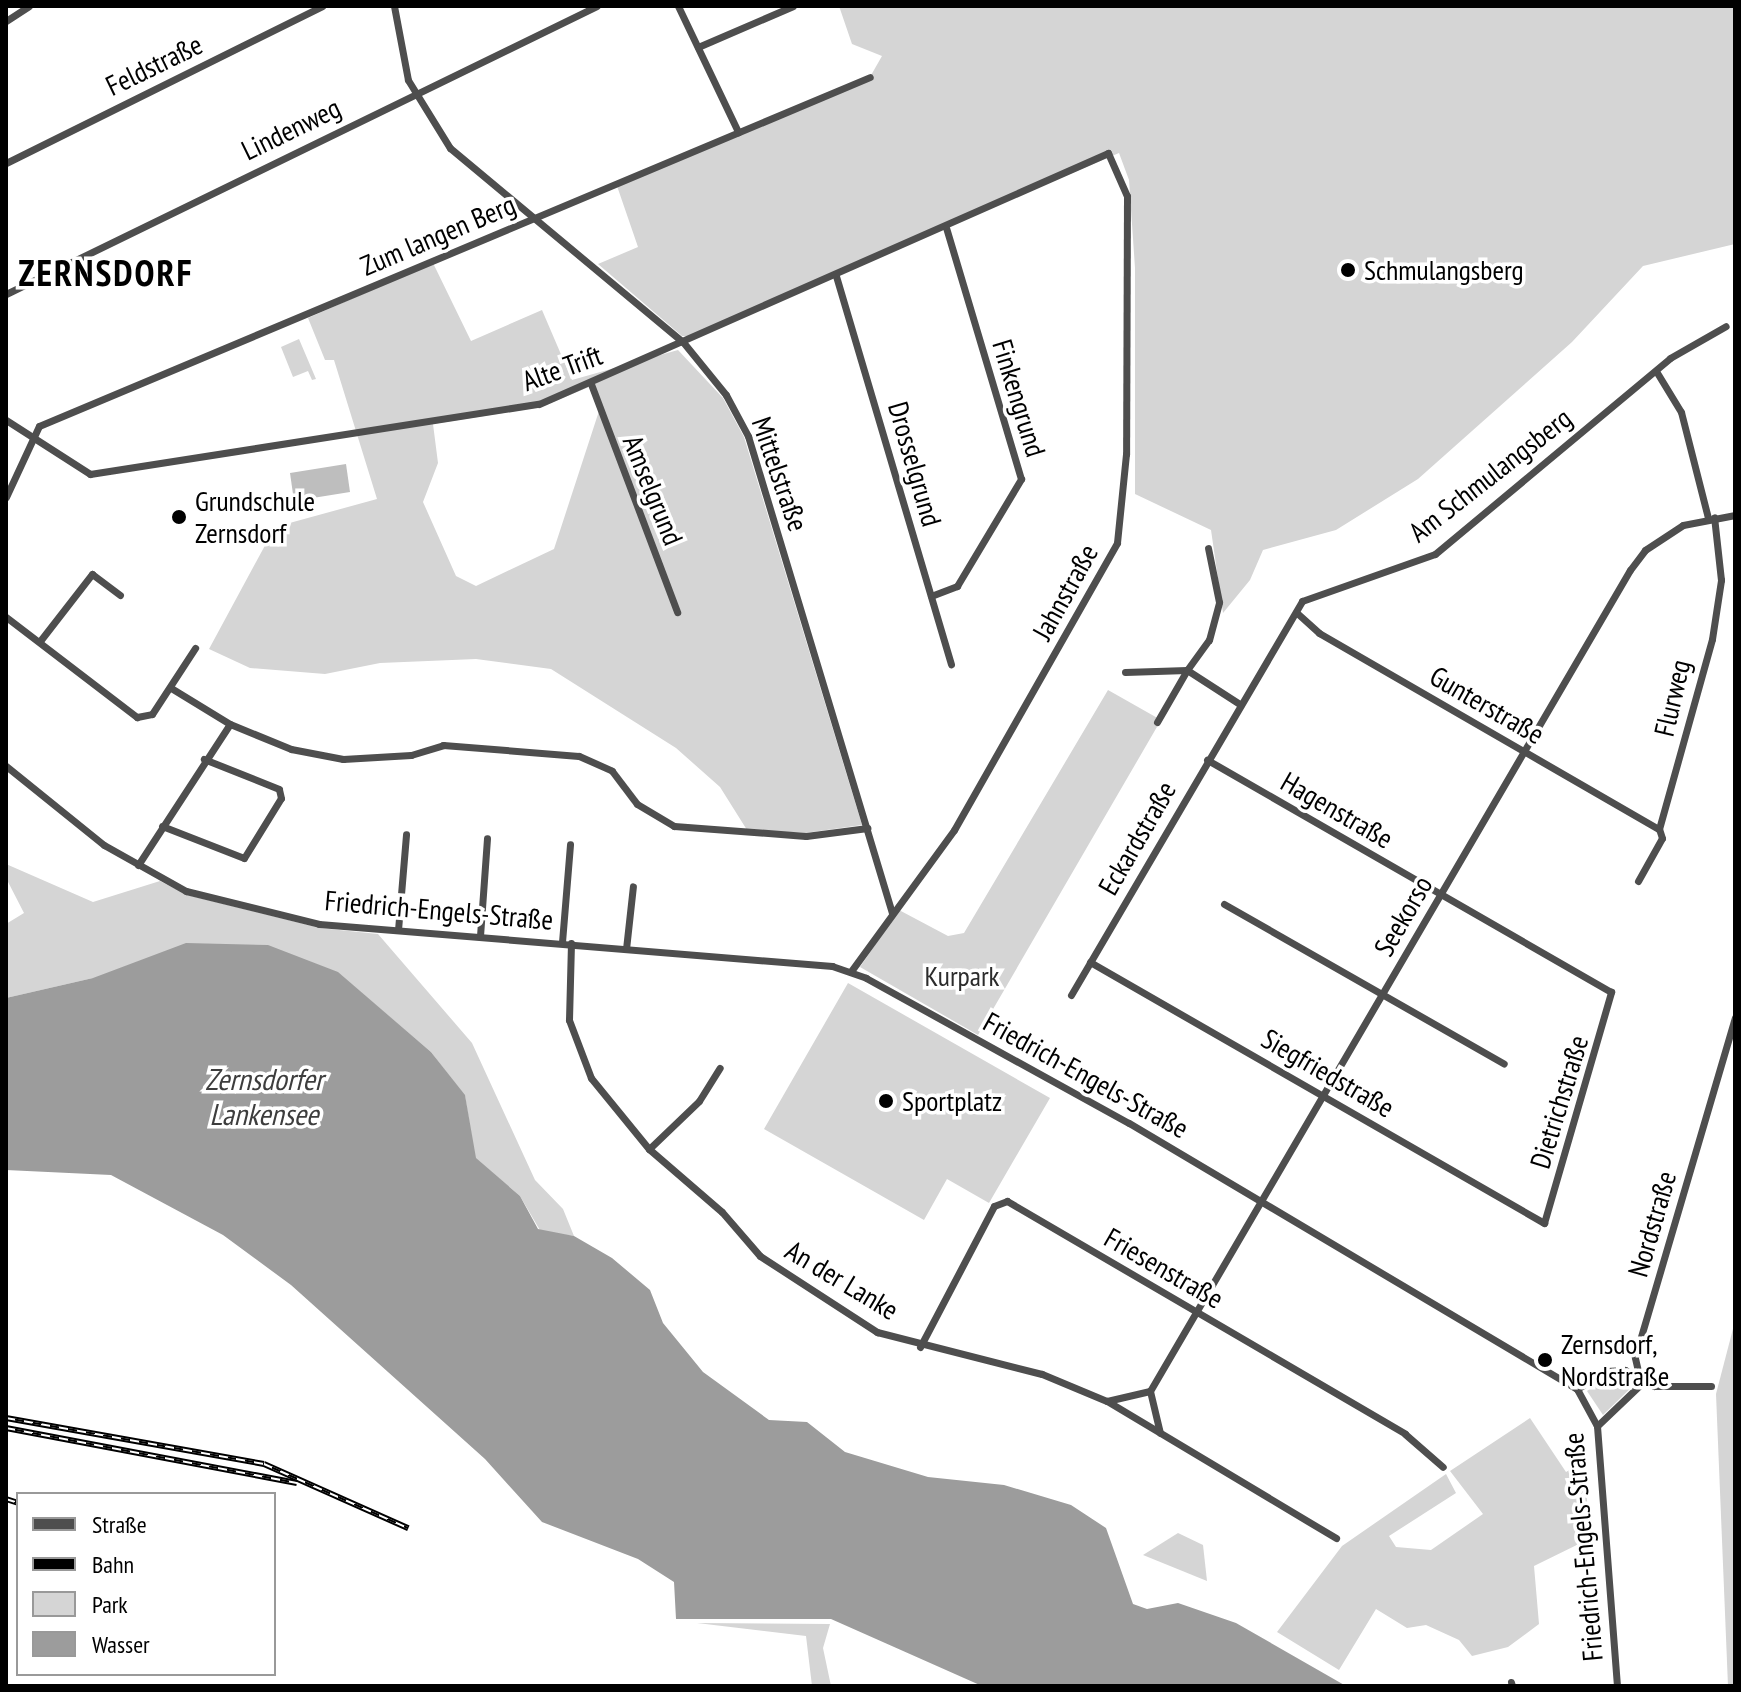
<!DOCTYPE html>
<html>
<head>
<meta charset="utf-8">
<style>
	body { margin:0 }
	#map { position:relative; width:1741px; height:1692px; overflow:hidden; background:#fff; font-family:"PT Sans Narrow",sans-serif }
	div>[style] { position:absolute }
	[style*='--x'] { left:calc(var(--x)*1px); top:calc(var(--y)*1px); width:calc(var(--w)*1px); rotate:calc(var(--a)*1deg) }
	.green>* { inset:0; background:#d5d5d5 }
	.water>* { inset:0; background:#9c9c9c }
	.building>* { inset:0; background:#bebebe }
	.minor>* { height:7px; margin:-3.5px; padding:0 3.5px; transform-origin:3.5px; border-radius:3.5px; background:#4e4e4e }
	.rail>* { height:6px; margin-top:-3px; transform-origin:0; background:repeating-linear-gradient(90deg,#fff 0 9px,#000 0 18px); box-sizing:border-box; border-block:2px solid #000 }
	.dots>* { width:22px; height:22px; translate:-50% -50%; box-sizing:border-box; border:4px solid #fff; border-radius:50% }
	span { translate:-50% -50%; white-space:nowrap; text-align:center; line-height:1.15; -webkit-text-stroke:7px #fff; paint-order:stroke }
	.street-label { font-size:28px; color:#000 }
	.poi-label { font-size:28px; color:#000 }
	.left { translate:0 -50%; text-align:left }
	.park-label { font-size:28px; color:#2c2c2c }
	.water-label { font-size:30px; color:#3d3d3d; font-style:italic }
	.district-label { font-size:36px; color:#000; font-weight:700; letter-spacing:2px }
	.frame { position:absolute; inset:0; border:8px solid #000; pointer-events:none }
	.legend { position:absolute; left:16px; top:1492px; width:260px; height:184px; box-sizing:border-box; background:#fff; border:2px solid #999; margin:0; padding:10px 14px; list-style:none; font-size:24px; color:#000 }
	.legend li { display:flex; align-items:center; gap:16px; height:40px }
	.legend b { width:40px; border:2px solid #999 }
</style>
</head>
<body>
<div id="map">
	<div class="green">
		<i style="clip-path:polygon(839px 6px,1735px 6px,1735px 244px,1643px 266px,1572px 342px,1418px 479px,1336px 530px,1263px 550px,1250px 580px,1223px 613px,1211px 530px,1135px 494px,1135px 268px,1129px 180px,1119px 153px,690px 336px,682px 336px,598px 264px,638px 247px,617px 186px,870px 77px,882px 56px,852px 44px)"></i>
		<i style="clip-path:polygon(evenodd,433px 263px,471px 341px,542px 310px,572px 380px,678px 350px,723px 398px,744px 437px,862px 825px,805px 833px,747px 830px,720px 787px,676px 748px,551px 669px,476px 659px,380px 663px,325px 674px,250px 668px,209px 649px,275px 527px,377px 499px,334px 360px,325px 360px,308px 318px,433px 263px,589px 387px,599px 411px,554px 549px,476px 586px,456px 576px,423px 502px,438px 463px,433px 424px,541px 407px,589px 387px)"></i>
		<i style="clip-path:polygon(299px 339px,316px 379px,312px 380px,308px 371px,293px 377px,281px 347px)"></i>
		<i style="clip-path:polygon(1108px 690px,1161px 720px,978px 1035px,860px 967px,899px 910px,948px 936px,964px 933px)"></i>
		<i style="clip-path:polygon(6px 864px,93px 902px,160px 881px,187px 895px,320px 928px,378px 934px,472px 1043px,535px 1180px,563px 1209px,574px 1236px,541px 1232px,520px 1196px,475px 1158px,465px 1096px,431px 1052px,337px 972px,93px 978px,6px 998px,6px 924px,24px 913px,6px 878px)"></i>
		<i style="clip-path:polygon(848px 983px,1050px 1098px,989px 1203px,947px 1179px,924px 1220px,764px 1129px)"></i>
		<i style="clip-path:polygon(1735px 1321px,1735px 1686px,1728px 1686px,1716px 1394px)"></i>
		<i style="clip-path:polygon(1608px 1376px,1631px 1376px,1637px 1382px,1603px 1415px,1587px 1391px)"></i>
		<i style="clip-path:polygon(1530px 1418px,1566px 1472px,1583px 1462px,1591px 1538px,1534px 1566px,1539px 1624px,1508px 1647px,1472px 1656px,1459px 1640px,1426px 1625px,1407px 1628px,1376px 1609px,1339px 1670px,1277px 1632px,1342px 1546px,1446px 1474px,1456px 1493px,1389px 1536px,1396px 1547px,1431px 1550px,1483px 1514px,1450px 1471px)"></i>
		<i style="clip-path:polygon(1178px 1533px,1203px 1545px,1207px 1581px,1143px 1555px)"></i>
		<i style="clip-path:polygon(697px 1623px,830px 1624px,823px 1648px,831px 1686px,812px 1686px,806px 1636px)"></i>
	</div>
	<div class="water">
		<i style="clip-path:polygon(186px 943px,268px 945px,338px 972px,431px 1052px,465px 1095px,476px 1158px,520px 1196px,538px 1229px,574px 1236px,612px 1258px,650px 1290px,663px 1323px,703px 1372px,769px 1420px,807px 1422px,845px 1452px,928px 1477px,1004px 1485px,1071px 1505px,1106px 1528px,1133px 1604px,1147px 1609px,1178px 1603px,1236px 1623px,1346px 1686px,982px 1686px,831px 1619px,676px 1619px,674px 1582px,638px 1559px,542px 1522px,485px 1459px,291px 1285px,223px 1235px,111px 1175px,6px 1170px,6px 998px,93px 978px)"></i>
	</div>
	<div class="building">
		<i style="clip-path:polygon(346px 464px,350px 492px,294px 501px,290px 473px)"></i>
	</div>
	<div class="minor">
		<i style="--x:394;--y:6;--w:75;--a:79.3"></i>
		<i style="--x:408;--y:80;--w:80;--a:58.3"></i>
		<i style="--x:450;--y:148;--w:303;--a:39.8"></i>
		<i style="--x:683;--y:342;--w:68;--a:50.9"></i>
		<i style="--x:726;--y:395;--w:47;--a:61.8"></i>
		<i style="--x:748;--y:436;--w:499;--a:73.2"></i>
		<i style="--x:678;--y:6;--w:140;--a:64.5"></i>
		<i style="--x:6;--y:21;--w:27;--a:-33"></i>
		<i style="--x:698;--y:47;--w:103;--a:-23.3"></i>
		<i style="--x:6;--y:163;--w:353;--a:-26.4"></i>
		<i style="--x:836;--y:276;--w:405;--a:73.5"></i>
		<i style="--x:6;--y:294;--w:657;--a:-25.98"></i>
		<i style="--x:1656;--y:371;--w:48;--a:58.6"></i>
		<i style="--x:1681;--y:412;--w:109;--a:75.7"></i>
		<i style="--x:591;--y:384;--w:244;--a:69.3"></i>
		<i style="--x:6;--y:420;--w:100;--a:32.7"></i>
		<i style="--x:90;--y:474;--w:454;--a:-8.9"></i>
		<i style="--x:539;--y:404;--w:622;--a:-23.8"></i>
		<i style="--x:1108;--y:153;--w:47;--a:66.2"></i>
		<i style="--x:1127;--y:196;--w:258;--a:90.2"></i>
		<i style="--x:1126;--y:454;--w:89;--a:95.8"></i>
		<i style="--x:1117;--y:543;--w:330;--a:119.6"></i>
		<i style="--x:954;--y:830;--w:175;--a:126.1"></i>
		<i style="--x:6;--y:497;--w:78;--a:-65.1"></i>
		<i style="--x:39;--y:426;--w:901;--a:-22.78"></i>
		<i style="--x:931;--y:596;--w:28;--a:-21"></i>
		<i style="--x:957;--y:586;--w:125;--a:-59.1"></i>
		<i style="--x:1021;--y:479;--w:262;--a:-106.6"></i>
		<i style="--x:1297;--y:613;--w:30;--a:42"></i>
		<i style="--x:1319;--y:633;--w:392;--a:30"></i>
		<i style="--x:6;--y:617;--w:165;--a:37.4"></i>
		<i style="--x:137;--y:717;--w:15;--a:-11"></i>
		<i style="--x:152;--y:714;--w:79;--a:-56.9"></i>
		<i style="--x:40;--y:641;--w:85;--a:-52.2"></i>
		<i style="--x:92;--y:574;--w:35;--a:37"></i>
		<i style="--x:1125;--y:672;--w:62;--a:-1.8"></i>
		<i style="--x:1187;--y:670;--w:37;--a:-54"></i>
		<i style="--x:1209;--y:640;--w:39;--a:-75"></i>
		<i style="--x:1219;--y:602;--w:55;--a:-101.5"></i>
		<i style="--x:171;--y:688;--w:69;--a:31.4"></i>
		<i style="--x:230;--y:724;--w:66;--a:22.3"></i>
		<i style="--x:291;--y:749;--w:53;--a:10.9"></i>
		<i style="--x:343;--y:759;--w:68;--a:-3.4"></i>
		<i style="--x:411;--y:755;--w:34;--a:-17"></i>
		<i style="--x:443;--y:745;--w:136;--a:4.6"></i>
		<i style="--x:579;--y:756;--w:36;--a:24"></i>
		<i style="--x:612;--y:771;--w:41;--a:52.9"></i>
		<i style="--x:637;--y:804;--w:43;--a:30.7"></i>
		<i style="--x:674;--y:826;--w:132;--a:4.3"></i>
		<i style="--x:806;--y:836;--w:62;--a:-7.5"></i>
		<i style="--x:1157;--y:722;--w:60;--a:-60"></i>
		<i style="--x:1187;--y:670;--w:64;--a:32.9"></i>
		<i style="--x:6;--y:766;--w:126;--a:38.9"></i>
		<i style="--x:104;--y:845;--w:94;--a:29.3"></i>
		<i style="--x:186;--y:891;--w:137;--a:13.9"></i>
		<i style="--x:319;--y:924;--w:515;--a:4.68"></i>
		<i style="--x:832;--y:966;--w:36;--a:19"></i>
		<i style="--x:866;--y:978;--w:300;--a:28.9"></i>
		<i style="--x:1129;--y:1123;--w:521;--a:30.7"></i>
		<i style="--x:1577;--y:1389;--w:42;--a:61.6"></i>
		<i style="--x:1597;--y:1426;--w:261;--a:85.6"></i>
		<i style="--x:162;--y:826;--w:88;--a:21.3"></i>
		<i style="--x:244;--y:858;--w:70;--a:-58.3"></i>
		<i style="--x:281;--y:798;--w:9;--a:-103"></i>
		<i style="--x:279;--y:789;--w:81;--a:-158.2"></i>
		<i style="--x:138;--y:865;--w:168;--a:-56.9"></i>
		<i style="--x:1638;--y:881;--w:49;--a:-60.8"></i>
		<i style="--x:1662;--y:838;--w:9;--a:-108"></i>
		<i style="--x:1659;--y:829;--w:197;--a:-74.4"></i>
		<i style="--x:1712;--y:639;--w:60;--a:-81.3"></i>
		<i style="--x:1721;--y:580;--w:63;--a:-96.3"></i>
		<i style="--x:1224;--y:904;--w:322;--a:29.7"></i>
		<i style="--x:398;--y:930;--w:96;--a:-85.2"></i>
		<i style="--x:480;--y:936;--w:98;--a:-85.9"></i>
		<i style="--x:562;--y:942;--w:98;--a:-85.3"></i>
		<i style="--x:571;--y:943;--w:77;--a:91.5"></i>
		<i style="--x:569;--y:1020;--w:62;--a:69.2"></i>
		<i style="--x:591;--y:1078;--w:92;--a:50.8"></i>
		<i style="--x:649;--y:1149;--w:96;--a:40.8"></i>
		<i style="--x:722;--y:1212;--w:58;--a:49.2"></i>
		<i style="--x:760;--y:1256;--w:140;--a:33"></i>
		<i style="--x:877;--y:1332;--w:170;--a:14.3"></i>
		<i style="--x:1042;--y:1374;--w:70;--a:22.6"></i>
		<i style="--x:1107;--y:1401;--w:267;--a:30.9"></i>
		<i style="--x:626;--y:949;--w:63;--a:-83.7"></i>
		<i style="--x:1090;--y:962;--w:524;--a:29.89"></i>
		<i style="--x:1544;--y:1223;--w:241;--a:-73.8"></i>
		<i style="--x:1611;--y:992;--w:466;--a:-150.1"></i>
		<i style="--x:1071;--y:995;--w:457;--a:-59.6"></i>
		<i style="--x:1302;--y:601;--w:141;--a:-19.5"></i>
		<i style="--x:1435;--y:554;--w:306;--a:-39.8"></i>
		<i style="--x:1670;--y:358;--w:64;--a:-29.7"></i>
		<i style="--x:649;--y:1149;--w:69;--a:-43.8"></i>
		<i style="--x:699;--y:1101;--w:39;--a:-58"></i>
		<i style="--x:920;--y:1347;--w:159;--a:-62.3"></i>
		<i style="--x:994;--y:1206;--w:14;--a:-21"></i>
		<i style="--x:1007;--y:1201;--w:461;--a:30.3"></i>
		<i style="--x:1405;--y:1434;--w:50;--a:41"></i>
		<i style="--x:1577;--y:1389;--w:34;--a:-32"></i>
		<i style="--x:1606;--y:1371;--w:19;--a:-3"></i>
		<i style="--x:1625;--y:1370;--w:33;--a:29"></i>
		<i style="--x:1654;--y:1386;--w:57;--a:0"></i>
		<i style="--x:1150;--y:1391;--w:43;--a:76.6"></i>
		<i style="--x:1107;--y:1401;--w:44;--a:-13.1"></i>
		<i style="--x:1150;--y:1391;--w:951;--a:-59.69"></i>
		<i style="--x:1630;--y:570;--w:25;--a:-53"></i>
		<i style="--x:1645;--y:550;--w:45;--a:-33.3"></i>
		<i style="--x:1683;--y:525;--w:53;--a:-10.9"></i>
		<i style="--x:1597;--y:1426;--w:61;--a:-43.7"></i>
		<i style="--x:1641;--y:1384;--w:28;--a:-103"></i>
		<i style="--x:1635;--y:1357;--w:354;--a:-73.6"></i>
		<i style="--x:1511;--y:1682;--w:4;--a:76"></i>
	</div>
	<div class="rail">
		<i style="--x:6;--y:1418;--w:262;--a:10.1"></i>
		<i style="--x:264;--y:1464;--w:158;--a:24"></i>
		<i style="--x:6;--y:1428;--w:296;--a:10.7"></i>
		<i style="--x:6;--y:1499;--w:13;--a:18"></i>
	</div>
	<div class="dots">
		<i style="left:1348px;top:270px;background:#000"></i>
		<i style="left:179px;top:517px;background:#000"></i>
		<i style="left:886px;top:1101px;background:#000"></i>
		<i style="left:1545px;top:1360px;background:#000"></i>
	</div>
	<div class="street-label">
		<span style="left:154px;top:65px;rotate:-26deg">Feldstraße</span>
		<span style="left:291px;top:129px;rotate:-26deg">Lindenweg</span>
		<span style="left:438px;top:235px;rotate:-23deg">Zum langen Berg</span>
		<span style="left:562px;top:368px;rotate:-20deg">Alte Trift</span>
		<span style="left:1019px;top:398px;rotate:73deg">Finkengrund</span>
		<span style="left:915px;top:464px;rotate:74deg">Drosselgrund</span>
		<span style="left:780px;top:474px;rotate:71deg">Mittelstraße</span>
		<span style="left:1490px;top:475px;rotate:-38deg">Am Schmulangsberg</span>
		<span style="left:653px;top:490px;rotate:68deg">Amselgrund</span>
		<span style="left:1065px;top:592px;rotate:-61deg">Jahnstraße</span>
		<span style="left:1672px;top:698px;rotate:-77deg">Flurweg</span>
		<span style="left:1487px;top:705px;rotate:30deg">Gunterstraße</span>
		<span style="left:1337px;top:810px;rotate:30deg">Hagenstraße</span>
		<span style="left:1137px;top:838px;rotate:-60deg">Eckardstraße</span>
		<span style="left:439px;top:910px;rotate:5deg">Friedrich-Engels-Straße</span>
		<span style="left:1403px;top:916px;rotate:-60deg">Seekorso</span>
		<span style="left:1328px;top:1073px;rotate:30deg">Siegfriedstraße</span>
		<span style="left:1086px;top:1075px;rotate:29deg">Friedrich-Engels-Straße</span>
		<span style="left:1559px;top:1102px;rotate:-73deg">Dietrichstraße</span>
		<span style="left:1652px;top:1224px;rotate:-74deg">Nordstraße</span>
		<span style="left:1164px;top:1268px;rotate:30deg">Friesenstraße</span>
		<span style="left:842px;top:1280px;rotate:31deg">An der Lanke</span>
		<span style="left:1583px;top:1547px;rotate:-95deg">Friedrich-Engels-Straße</span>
	</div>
	<div class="poi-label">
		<span class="left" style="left:1364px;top:270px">Schmulangsberg</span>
		<span class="left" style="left:195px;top:517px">Grundschule<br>Zernsdorf</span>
		<span class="left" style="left:902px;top:1101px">Sportplatz</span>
		<span class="left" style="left:1561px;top:1360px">Zernsdorf,<br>Nordstraße</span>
	</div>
	<div class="park-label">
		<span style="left:962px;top:976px">Kurpark</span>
	</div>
	<div class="water-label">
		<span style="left:264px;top:1096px">Zernsdorfer<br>Lankensee</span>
	</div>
	<div class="district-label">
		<span style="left:106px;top:273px">ZERNSDORF</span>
	</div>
	<div class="frame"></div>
	<ul class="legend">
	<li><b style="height:10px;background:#4e4e4e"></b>Straße</li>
	<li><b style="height:10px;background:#000"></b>Bahn</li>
	<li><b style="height:22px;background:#d5d5d5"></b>Park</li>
	<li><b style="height:22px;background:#9c9c9c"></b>Wasser</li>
	</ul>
</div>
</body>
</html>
